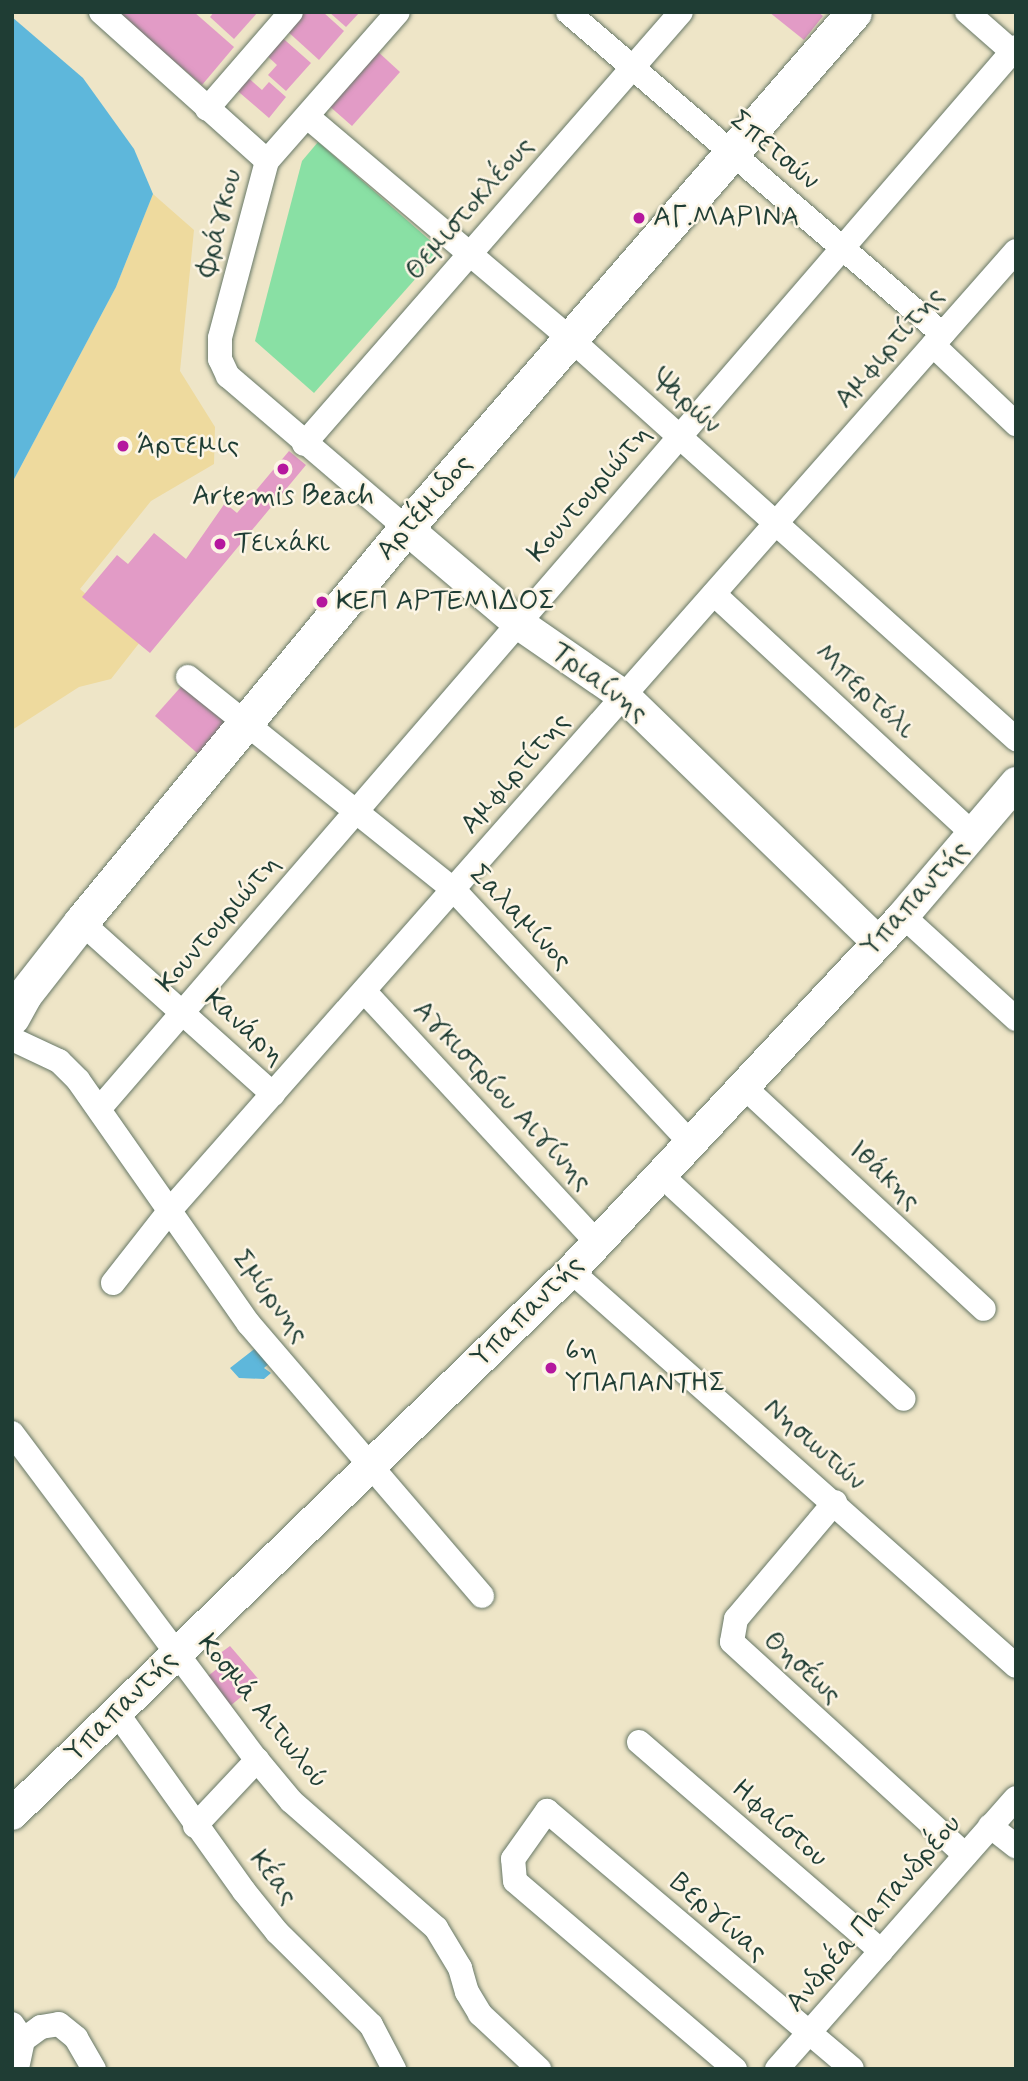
<!DOCTYPE html>
<html>
<head>
<meta charset="utf-8">
<style>
	body { margin:0 }
	#map { position:relative; width:1028px; height:2081px; overflow:hidden; background:#eee5c7; font-family:Mynerve,sans-serif }
	div>[style] { position:absolute }
	[style*='--x'] { left:calc(var(--x)*1px); top:calc(var(--y)*1px); width:calc(var(--w)*1px); rotate:calc(var(--a)*1deg) }
	.green>* { inset:0; background:#89e0a4 }
	.sand>* { inset:0; background:#eeda9e }
	.water>* { inset:0; background:#5eb7db }
	.building>* { inset:0; background:#e29bc6 }
	.roads { filter:drop-shadow(0 0 2px #677867) drop-shadow(0 0 2px #677867) }
	.minor>* { height:24px; margin:-12px; padding:0 12px; transform-origin:12px; border-radius:12px; background:#fff }
	.tertiary>* { height:32px; margin:-16px; padding:0 16px; transform-origin:16px; border-radius:16px; background:#fff }
	.secondary>* { height:35px; margin:-17.5px; padding:0 17.5px; transform-origin:17.5px; border-radius:17.5px; background:#fff }
	.dots>* { width:19px; height:19px; translate:-50% -50%; box-sizing:border-box; border:4px solid #fcf5e5; border-radius:50% }
	span { translate:-50% -50%; white-space:nowrap; text-align:center; line-height:1.15; -webkit-text-stroke:5px #fcf5e5; paint-order:stroke }
	.street-label { font-size:28px; color:#1f3d34 }
	.poi-label { font-size:28px; color:#1f3d34 }
	.left { translate:0 -50%; text-align:left }
	.frame { position:absolute; inset:0; border:14px solid #1f3d34; pointer-events:none }
</style>
</head>
<body>
<div id="map">
	<div class="green">
		<i style="clip-path:polygon(318px 142px,441px 250px,314px 393px,255px 341px,302px 161px)"></i>
	</div>
	<div class="sand">
		<i style="clip-path:polygon(153px 194px,194px 230px,180px 371px,215px 427px,214px 464px,151px 501px,80px 589px,140px 642px,111px 679px,79px 687px,12px 730px,12px 483px,116px 287px)"></i>
	</div>
	<div class="water">
		<i style="clip-path:polygon(12px 17px,83px 78px,134px 149px,153px 194px,116px 287px,12px 483px)"></i>
		<i style="clip-path:polygon(261px 1344px,272px 1361px,264px 1368px,271px 1373px,264px 1379px,239px 1378px,230px 1368px)"></i>
	</div>
	<div class="building">
		<i style="clip-path:polygon(124px 12px,194px 12px,234px 47px,202px 85px,121px 16px)"></i>
		<i style="clip-path:polygon(214px 12px,255px 12px,257px 13px,234px 39px,210px 17px)"></i>
		<i style="clip-path:polygon(302px 12px,323px 12px,344px 31px,319px 60px,286px 30px)"></i>
		<i style="clip-path:polygon(329px 12px,360px 12px,346px 27px)"></i>
		<i style="clip-path:polygon(769px 12px,818px 12px,823px 16px,804px 40px)"></i>
		<i style="clip-path:polygon(278px 34px,311px 63px,286px 91px,268px 75px,277px 65px,262px 51px)"></i>
		<i style="clip-path:polygon(376px 50px,400px 72px,352px 126px,327px 104px)"></i>
		<i style="clip-path:polygon(244px 74px,262px 90px,269px 82px,286px 97px,269px 118px,233px 87px)"></i>
		<i style="clip-path:polygon(289px 451px,306px 465px,150px 653px,82px 597px,117px 555px,128px 564px,154px 533px,186px 559px,225px 503px,237px 513px)"></i>
		<i style="clip-path:polygon(187px 680px,236px 724px,204px 759px,155px 716px)"></i>
		<i style="clip-path:polygon(230px 1646px,260px 1681px,229px 1707px,208px 1676px,223px 1664px,219px 1654px)"></i>
	</div>
	<div class="roads">
		<div class="minor">
			<i style="--x:101;--y:12;--w:223;--a:41.9"></i>
			<i style="--x:267;--y:161;--w:183;--a:104.9"></i>
			<i style="--x:220;--y:338;--w:21;--a:90"></i>
			<i style="--x:220;--y:359;--w:19;--a:65"></i>
			<i style="--x:228;--y:376;--w:234;--a:40.5"></i>
			<i style="--x:568;--y:12;--w:494;--a:40.7"></i>
			<i style="--x:967;--y:12;--w:65;--a:41.3"></i>
			<i style="--x:207;--y:109;--w:128;--a:-49.1"></i>
			<i style="--x:309;--y:118;--w:346;--a:40.2"></i>
			<i style="--x:573;--y:341;--w:596;--a:41.94"></i>
			<i style="--x:267;--y:161;--w:198;--a:-48.7"></i>
			<i style="--x:933;--y:345;--w:115;--a:43.6"></i>
			<i style="--x:304;--y:444;--w:573;--a:-48.89"></i>
			<i style="--x:714;--y:594;--w:355;--a:42.8"></i>
			<i style="--x:188;--y:677;--w:339;--a:38.7"></i>
			<i style="--x:453;--y:889;--w:348;--a:46.9"></i>
			<i style="--x:903;--y:916;--w:153;--a:42.3"></i>
			<i style="--x:81;--y:922;--w:258;--a:41.9"></i>
			<i style="--x:364;--y:991;--w:343;--a:47.2"></i>
			<i style="--x:12;--y:1039;--w:52;--a:25.1"></i>
			<i style="--x:59;--y:1061;--w:27;--a:45"></i>
			<i style="--x:78;--y:1080;--w:298;--a:55"></i>
			<i style="--x:249;--y:1324;--w:358;--a:49.4"></i>
			<i style="--x:743;--y:1086;--w:328;--a:42.8"></i>
			<i style="--x:100;--y:1108;--w:1402;--a:-49.19"></i>
			<i style="--x:661;--y:1175;--w:330;--a:42.7"></i>
			<i style="--x:571;--y:1271;--w:595;--a:41.59"></i>
			<i style="--x:113;--y:1283;--w:94;--a:-51.9"></i>
			<i style="--x:171;--y:1209;--w:1277;--a:-48.59"></i>
			<i style="--x:12;--y:1433;--w:409;--a:53.2"></i>
			<i style="--x:257;--y:1760;--w:53;--a:50.3"></i>
			<i style="--x:291;--y:1801;--w:193;--a:41.2"></i>
			<i style="--x:436;--y:1928;--w:47;--a:59"></i>
			<i style="--x:460;--y:1968;--w:25;--a:74"></i>
			<i style="--x:467;--y:1992;--w:26;--a:59"></i>
			<i style="--x:480;--y:2014;--w:81;--a:43"></i>
			<i style="--x:835;--y:1502;--w:153;--a:130.2"></i>
			<i style="--x:736;--y:1619;--w:23;--a:100"></i>
			<i style="--x:732;--y:1642;--w:316;--a:42.4"></i>
			<i style="--x:117;--y:1713;--w:219;--a:54.5"></i>
			<i style="--x:244;--y:1891;--w:53;--a:51.2"></i>
			<i style="--x:277;--y:1932;--w:132;--a:44.7"></i>
			<i style="--x:371;--y:2025;--w:50;--a:62.4"></i>
			<i style="--x:639;--y:1742;--w:320;--a:40.8"></i>
			<i style="--x:195;--y:1826;--w:91;--a:-46.8"></i>
			<i style="--x:990;--y:1826;--w:33;--a:38"></i>
			<i style="--x:12;--y:2024;--w:19;--a:55"></i>
			<i style="--x:23;--y:2040;--w:30;--a:102"></i>
			<i style="--x:23;--y:2040;--w:22;--a:-36"></i>
			<i style="--x:41;--y:2027;--w:18;--a:-9"></i>
			<i style="--x:59;--y:2024;--w:22;--a:39"></i>
			<i style="--x:76;--y:2038;--w:36;--a:60"></i>
			<i style="--x:735;--y:2069;--w:289;--a:-139.5"></i>
			<i style="--x:515;--y:1881;--w:22;--a:-95"></i>
			<i style="--x:513;--y:1859;--w:59;--a:-54.7"></i>
			<i style="--x:547;--y:1811;--w:399;--a:40.2"></i>
			<i style="--x:777;--y:2069;--w:361;--a:-48.6"></i>
		</div>
		<div class="tertiary">
			<i style="--x:406;--y:528;--w:147;--a:40.3"></i>
			<i style="--x:518;--y:623;--w:129;--a:34.6"></i>
			<i style="--x:624;--y:696;--w:352;--a:44.1"></i>
			<i style="--x:12;--y:1814;--w:779;--a:-44.17"></i>
			<i style="--x:571;--y:1271;--w:486;--a:-46.9"></i>
			<i style="--x:903;--y:916;--w:175;--a:-49.6"></i>
		</div>
		<div class="secondary">
			<i style="--x:12;--y:1017;--w:25;--a:-61"></i>
			<i style="--x:24;--y:995;--w:93;--a:-52"></i>
			<i style="--x:81;--y:922;--w:511;--a:-50.48"></i>
			<i style="--x:406;--y:528;--w:683;--a:-49.03"></i>
		</div>
	</div>
	<div class="dots">
		<i style="left:639px;top:218px;background:#b5179e"></i>
		<i style="left:123px;top:446px;background:#b5179e"></i>
		<i style="left:283px;top:469px;background:#b5179e"></i>
		<i style="left:220px;top:544px;background:#b5179e"></i>
		<i style="left:322px;top:602px;background:#b5179e"></i>
		<i style="left:551px;top:1368px;background:#b5179e"></i>
	</div>
	<div class="street-label">
		<span style="left:774px;top:151px;rotate:40deg">Σπετσών</span>
		<span style="left:470px;top:209px;rotate:-49deg">Θεμιστοκλέους</span>
		<span style="left:220px;top:223px;rotate:-75deg">Φράγκου</span>
		<span style="left:890px;top:348px;rotate:-49deg">Αμφιρτίτης</span>
		<span style="left:686px;top:402px;rotate:42deg">Ψαρών</span>
		<span style="left:590px;top:494px;rotate:-49deg">Κουντουριώτη</span>
		<span style="left:425px;top:508px;rotate:-49deg">Αρτέμιδος</span>
		<span style="left:599px;top:683px;rotate:37deg">Τριαίνης</span>
		<span style="left:864px;top:692px;rotate:43deg">Μπερτόλι</span>
		<span style="left:516px;top:774px;rotate:-49deg">Αμφιρτίτης</span>
		<span style="left:916px;top:899px;rotate:-48deg">Υπαπαντής</span>
		<span style="left:520px;top:918px;rotate:46deg">Σαλαμίνος</span>
		<span style="left:219px;top:924px;rotate:-49deg">Κουντουριώτη</span>
		<span style="left:244px;top:1028px;rotate:42deg">Κανάρη</span>
		<span style="left:502px;top:1096px;rotate:47deg">Αγκιστρίου Αιγίνης</span>
		<span style="left:884px;top:1176px;rotate:43deg">Ιθάκης</span>
		<span style="left:270px;top:1297px;rotate:53deg">Σμύρνης</span>
		<span style="left:528px;top:1312px;rotate:-45deg">Υπαπαντής</span>
		<span style="left:814px;top:1445px;rotate:41deg">Νησιωτών</span>
		<span style="left:802px;top:1668px;rotate:42deg">Θησέως</span>
		<span style="left:122px;top:1707px;rotate:-45deg">Υπαπαντής</span>
		<span style="left:262px;top:1712px;rotate:51deg">Κοσμά Αιτωλού</span>
		<span style="left:779px;top:1824px;rotate:41deg">Ηφαίστου</span>
		<span style="left:273px;top:1878px;rotate:52deg">Κέας</span>
		<span style="left:874px;top:1914px;rotate:-49deg">Ανδρέα Παπανδρέου</span>
		<span style="left:718px;top:1918px;rotate:41deg">Βεργίνας</span>
	</div>
	<div class="poi-label">
		<span class="left" style="left:653px;top:218px">ΑΓ.ΜΑΡΙΝΑ</span>
		<span class="left" style="left:137px;top:446px">Άρτεμις</span>
		<span style="left:283px;top:497px">Artemis Beach</span>
		<span class="left" style="left:234px;top:544px">Τειχάκι</span>
		<span class="left" style="left:336px;top:602px">ΚΕΠ ΑΡΤΕΜΙΔΟΣ</span>
		<span class="left" style="left:565px;top:1368px">6η<br>ΥΠΑΠΑΝΤΗΣ</span>
	</div>
	<div class="frame"></div>
</div>
</body>
</html>
